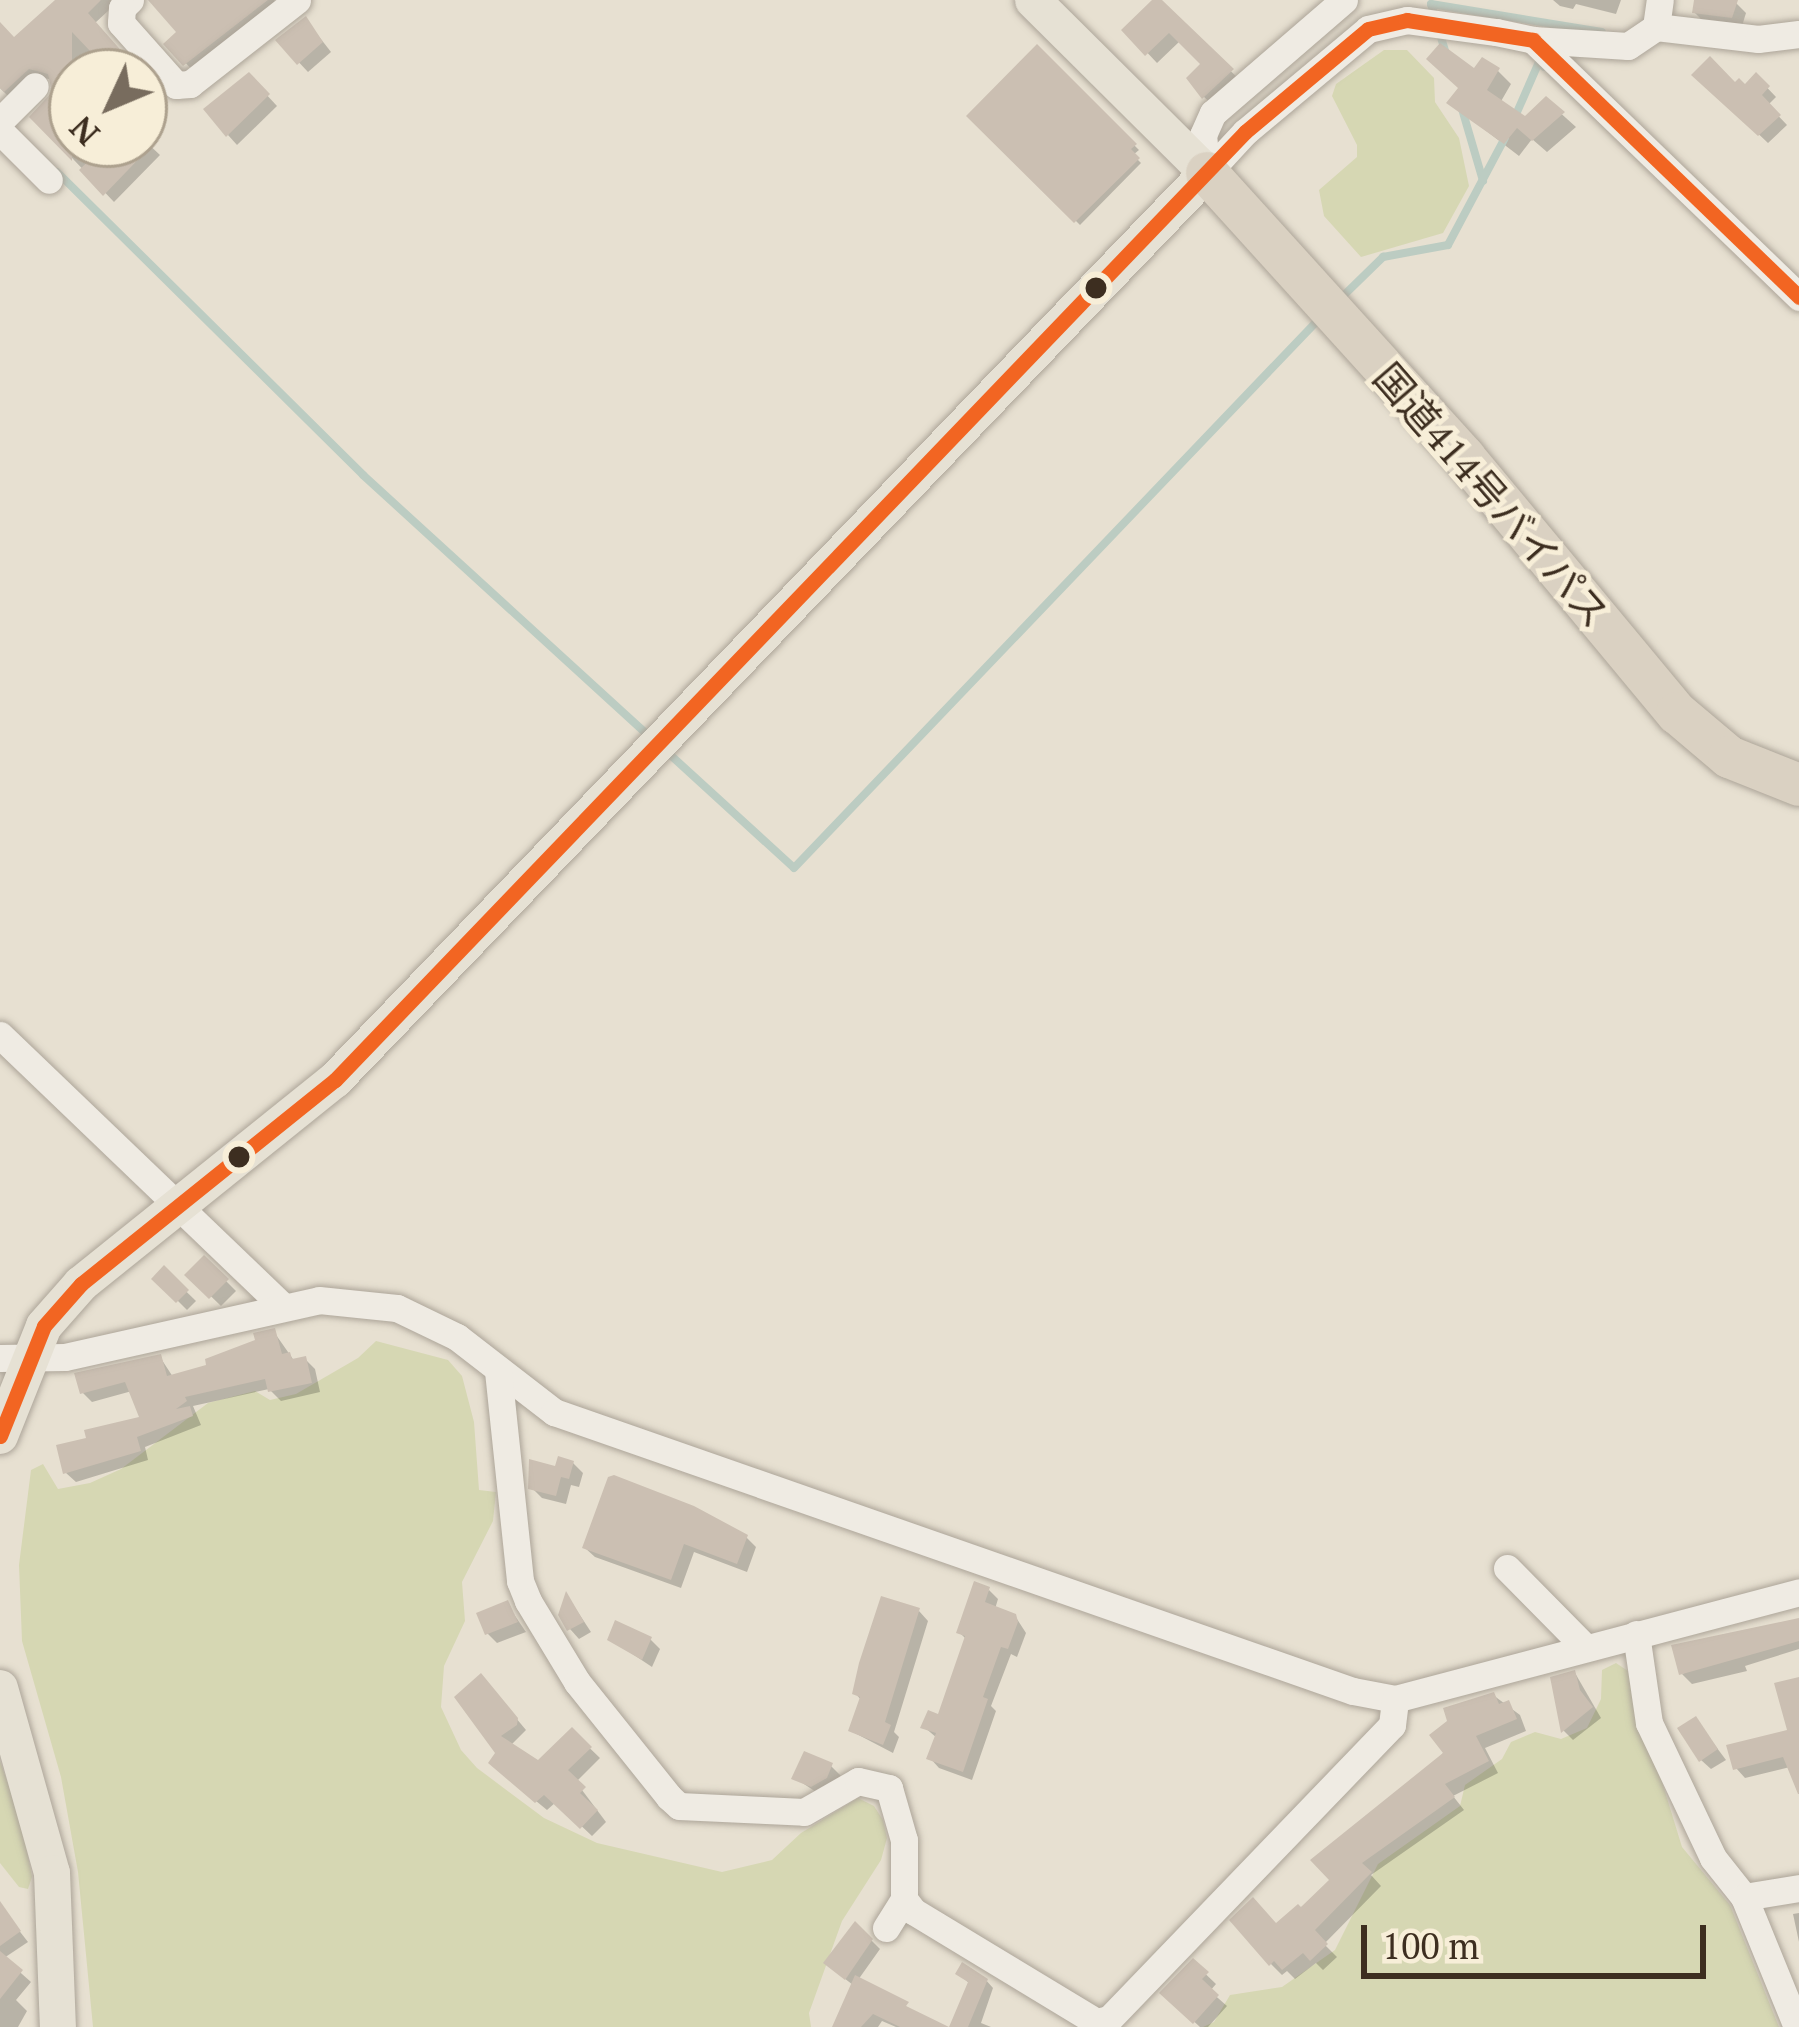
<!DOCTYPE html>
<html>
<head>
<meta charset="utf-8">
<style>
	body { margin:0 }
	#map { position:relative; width:1799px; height:2027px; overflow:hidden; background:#e7e0d1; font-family:"PT Serif","Noto Sans JP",serif }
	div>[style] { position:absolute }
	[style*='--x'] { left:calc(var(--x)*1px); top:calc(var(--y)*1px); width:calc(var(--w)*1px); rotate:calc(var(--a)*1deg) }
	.green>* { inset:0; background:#d6d7b3 }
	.shadow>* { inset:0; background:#0003 }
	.stream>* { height:8px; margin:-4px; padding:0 4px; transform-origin:4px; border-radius:4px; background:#bcccc2 }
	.building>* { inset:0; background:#cbbfb2 }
	.roads { filter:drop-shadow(0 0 3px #ada599) drop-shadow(0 0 3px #ada599) }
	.minor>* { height:27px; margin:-13.5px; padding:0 13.5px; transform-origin:13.5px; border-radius:13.5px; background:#efebe3 }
	.major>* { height:36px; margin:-18px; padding:0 18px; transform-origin:18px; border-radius:18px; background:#e6e1d4 }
	.highway>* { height:42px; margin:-21px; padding:0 21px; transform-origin:21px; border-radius:21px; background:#dad1c2 }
	.bus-1>* { height:15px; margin:-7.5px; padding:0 7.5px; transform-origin:7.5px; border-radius:7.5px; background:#f26522 }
	.dots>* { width:33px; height:33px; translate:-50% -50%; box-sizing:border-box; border:6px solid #f7eed8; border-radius:50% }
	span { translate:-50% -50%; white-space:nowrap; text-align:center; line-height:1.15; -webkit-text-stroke:10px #f7eed8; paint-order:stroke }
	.street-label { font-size:39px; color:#3d2e20 }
	.north { position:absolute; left:48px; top:48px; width:120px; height:120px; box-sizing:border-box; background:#f7eed8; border:3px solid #ada18e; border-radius:50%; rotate:226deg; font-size:33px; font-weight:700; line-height:48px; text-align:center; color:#3d2e20 }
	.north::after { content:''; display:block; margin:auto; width:42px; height:54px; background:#786c5e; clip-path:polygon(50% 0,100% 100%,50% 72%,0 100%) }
	.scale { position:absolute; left:1361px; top:1925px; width:345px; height:54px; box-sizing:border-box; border:6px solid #3d2e20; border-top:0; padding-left:15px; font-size:36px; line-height:42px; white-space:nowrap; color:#3d2e20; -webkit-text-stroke:9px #f7eed8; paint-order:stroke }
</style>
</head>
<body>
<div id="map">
	<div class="green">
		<i style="clip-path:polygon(1384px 50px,1407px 50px,1434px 78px,1435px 102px,1459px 138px,1469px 186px,1443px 233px,1361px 257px,1324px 216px,1319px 190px,1357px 157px,1357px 145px,1332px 96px,1336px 84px)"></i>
		<i style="clip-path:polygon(376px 1341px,448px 1360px,462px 1376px,474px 1422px,479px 1490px,496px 1492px,493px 1521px,462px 1582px,465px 1621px,444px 1666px,441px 1707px,461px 1750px,477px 1768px,544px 1818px,597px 1843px,722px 1872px,772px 1860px,801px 1833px,858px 1798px,874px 1806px,883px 1820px,887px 1838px,881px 1860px,842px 1921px,809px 2013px,811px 2027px,93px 2027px,78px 1872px,61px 1777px,22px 1641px,19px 1565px,31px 1470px,43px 1464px,58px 1489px,90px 1483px,121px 1469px,208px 1403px,255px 1391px,270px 1400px,296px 1394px,358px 1358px)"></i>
		<i style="clip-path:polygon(1616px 1663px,1628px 1671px,1682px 1847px,1730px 1905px,1779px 2027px,1203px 2027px,1214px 2022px,1230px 1995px,1282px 1987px,1335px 1950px,1378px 1864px,1460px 1806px,1465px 1785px,1502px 1759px,1511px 1742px,1535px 1732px,1561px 1739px,1587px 1728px,1601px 1699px,1602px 1670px)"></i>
		<i style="clip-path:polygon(0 1761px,22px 1824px,32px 1877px,28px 1889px,19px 1887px,0 1863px)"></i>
	</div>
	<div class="shadow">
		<i style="clip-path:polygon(61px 0,120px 0,95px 23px,138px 72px,72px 72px,72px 144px,144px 144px,144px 140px,160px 155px,114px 202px,33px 117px,55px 93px,53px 80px,40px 77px,13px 101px,0 88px,0 26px,14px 40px)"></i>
		<i style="clip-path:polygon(150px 0,274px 0,280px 7px,195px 73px,168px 44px,181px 33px)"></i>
		<i style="clip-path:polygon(1157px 0,1241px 81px,1214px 106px,1204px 97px,1204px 64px,1180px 41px,1157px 63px,1126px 30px)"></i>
		<i style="clip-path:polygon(1553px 0,1621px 0,1616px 14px,1576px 4px,1573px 9px,1560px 6px)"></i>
		<i style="clip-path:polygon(1698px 0,1736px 3px,1746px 13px,1742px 26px,1704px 22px,1694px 12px)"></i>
		<i style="clip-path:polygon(306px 20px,331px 52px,308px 72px,279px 41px)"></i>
		<i style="clip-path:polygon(1037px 49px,1139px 150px,1133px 155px,1141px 163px,1080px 225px,971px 116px)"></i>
		<i style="clip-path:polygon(1498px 71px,1511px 84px,1500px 103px,1525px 120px,1546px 100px,1576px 127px,1547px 152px,1532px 139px,1519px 156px,1450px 103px,1474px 72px)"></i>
		<i style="clip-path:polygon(1696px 75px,1745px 88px,1756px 76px,1776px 97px,1768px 105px,1787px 125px,1768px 143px)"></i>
		<i style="clip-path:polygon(249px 76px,277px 106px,237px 145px,228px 135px)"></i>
		<i style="clip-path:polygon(144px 79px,166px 104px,144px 124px)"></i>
		<i style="clip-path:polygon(204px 1259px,236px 1291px,221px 1306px,189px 1275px)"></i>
		<i style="clip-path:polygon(164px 1270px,196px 1301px,187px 1310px,156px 1279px)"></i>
		<i style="clip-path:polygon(274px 1332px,295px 1362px,305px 1359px,315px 1369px,320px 1392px,281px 1401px,269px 1389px,193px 1406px,201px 1425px,145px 1447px,148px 1460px,76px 1482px,66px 1473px,143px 1419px,132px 1391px,92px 1402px,82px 1392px,160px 1357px,173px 1377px,210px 1367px)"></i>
		<i style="clip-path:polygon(573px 1463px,583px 1473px,579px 1487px,571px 1485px,566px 1504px,542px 1498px,531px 1487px)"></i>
		<i style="clip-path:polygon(746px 1537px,756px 1547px,747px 1572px,694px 1552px,681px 1588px,595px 1557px,585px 1548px)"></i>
		<i style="clip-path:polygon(989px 1590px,998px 1599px,995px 1609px,1015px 1616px,1026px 1633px,1017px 1657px,1011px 1654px,991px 1706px,996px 1711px,972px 1780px,939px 1768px,930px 1758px,937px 1738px,924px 1727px,940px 1718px,967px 1640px,959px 1632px)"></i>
		<i style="clip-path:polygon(568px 1597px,591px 1632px,579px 1639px,570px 1629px)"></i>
		<i style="clip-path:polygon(507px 1604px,526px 1632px,497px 1643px,487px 1633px)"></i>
		<i style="clip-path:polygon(919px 1611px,928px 1621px,894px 1732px,899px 1737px,893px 1753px,851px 1731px,862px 1701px,855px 1693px)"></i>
		<i style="clip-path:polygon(1799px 1620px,1799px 1649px,1745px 1666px,1747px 1671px,1692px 1684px,1682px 1674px)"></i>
		<i style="clip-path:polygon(610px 1639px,650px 1639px,660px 1649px,652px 1667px)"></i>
		<i style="clip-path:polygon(1575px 1673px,1601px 1718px,1573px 1740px,1564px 1731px,1553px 1679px)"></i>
		<i style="clip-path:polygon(1799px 1679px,1799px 1783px,1790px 1767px,1745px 1778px,1736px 1768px,1790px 1732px)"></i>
		<i style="clip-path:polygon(490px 1687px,526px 1730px,511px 1745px,539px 1764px,572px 1731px,600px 1758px,576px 1782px,606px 1822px,592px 1836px,556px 1802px,547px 1810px,502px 1773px)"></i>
		<i style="clip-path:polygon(1493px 1695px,1520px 1715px,1526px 1731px,1485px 1748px,1498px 1773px,1453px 1796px,1464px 1810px,1371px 1875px,1381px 1886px,1324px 1944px,1337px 1957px,1323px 1970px,1316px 1963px,1295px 1979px,1287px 1971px,1282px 1975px,1271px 1964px,1277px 1927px,1333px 1881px)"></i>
		<i style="clip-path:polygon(1696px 1720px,1726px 1760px,1711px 1769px,1701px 1760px)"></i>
		<i style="clip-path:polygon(831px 1766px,841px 1776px,822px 1796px,795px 1778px)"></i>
		<i style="clip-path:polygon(0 1906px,28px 1942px,4px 1958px,31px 1982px,16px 2000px,27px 2011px,18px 2027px,0 2027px)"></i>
		<i style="clip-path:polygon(1799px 1913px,1799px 1942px,1793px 1914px)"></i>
		<i style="clip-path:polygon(856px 1925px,880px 1949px,858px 1980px,943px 2027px,896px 2027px,882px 2021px,878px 2027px,835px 2027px,853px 1985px,835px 1971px)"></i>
		<i style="clip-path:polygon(1193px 1962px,1216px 1984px,1210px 1991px,1227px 2006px,1208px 2027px,1200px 2027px,1163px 1993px)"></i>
		<i style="clip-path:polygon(959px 1974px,985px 1979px,993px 1988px,981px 2023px,991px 2027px,953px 2027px,970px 1984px)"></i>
	</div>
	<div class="stream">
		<i style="--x:1446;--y:54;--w:52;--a:-106.7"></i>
		<i style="--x:1431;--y:4;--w:173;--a:9.3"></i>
		<i style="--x:1462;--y:109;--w:75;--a:73.7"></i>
		<i style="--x:1514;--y:119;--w:62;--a:-66.3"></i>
		<i style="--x:1539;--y:62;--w:7;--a:45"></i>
		<i style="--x:57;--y:172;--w:431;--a:44.7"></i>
		<i style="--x:363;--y:475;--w:389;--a:42.4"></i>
		<i style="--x:1339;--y:300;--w:62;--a:-44.3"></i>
		<i style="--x:1383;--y:257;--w:66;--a:-10.5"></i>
		<i style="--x:1448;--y:245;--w:121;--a:-62"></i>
		<i style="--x:666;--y:751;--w:173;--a:42.4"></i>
		<i style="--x:794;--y:868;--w:760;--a:-46.28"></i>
	</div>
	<div class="building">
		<i style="clip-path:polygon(55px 0,101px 0,88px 13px,140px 72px,110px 72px,72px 32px,72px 161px,29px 117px,52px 92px,48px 74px,29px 69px,4px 92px,0 88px,0 22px,14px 37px)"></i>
		<i style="clip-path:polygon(148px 0,268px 0,183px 66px,163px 44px,176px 32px)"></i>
		<i style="clip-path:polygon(1152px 0,1162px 0,1234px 69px,1202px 99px,1186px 78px,1200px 64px,1169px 33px,1145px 56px,1121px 30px)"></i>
		<i style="clip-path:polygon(1694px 0,1738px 0,1732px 18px,1692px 13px)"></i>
		<i style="clip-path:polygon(306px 16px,323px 42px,297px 65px,275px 40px)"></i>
		<i style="clip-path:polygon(1440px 43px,1474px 68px,1482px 57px,1500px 68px,1487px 90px,1525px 116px,1546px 96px,1565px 112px,1532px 141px,1517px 128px,1504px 144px,1446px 103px,1458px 88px,1426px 59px)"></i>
		<i style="clip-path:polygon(1037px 44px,1137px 144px,1131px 149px,1140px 158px,1074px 223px,966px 116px)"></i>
		<i style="clip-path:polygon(1710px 56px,1735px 82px,1739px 78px,1745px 84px,1756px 72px,1770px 86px,1762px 95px,1781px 115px,1758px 136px,1691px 75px)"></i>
		<i style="clip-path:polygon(249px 72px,270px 94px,226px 137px,203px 109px)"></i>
		<i style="clip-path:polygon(117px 144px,153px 144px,103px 196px,79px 170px,95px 155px,101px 162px)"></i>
		<i style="clip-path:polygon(204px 1255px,229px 1279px,209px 1299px,184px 1275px)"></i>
		<i style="clip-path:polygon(164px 1265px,189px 1290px,176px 1303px,151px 1279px)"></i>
		<i style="clip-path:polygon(275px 1328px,282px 1354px,290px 1352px,292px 1359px,306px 1356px,312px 1383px,268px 1392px,265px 1379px,185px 1397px,187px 1401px,176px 1409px,190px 1406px,193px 1416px,137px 1437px,141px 1451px,63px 1474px,56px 1445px,86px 1438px,84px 1430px,139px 1417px,125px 1382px,80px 1394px,74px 1373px,161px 1354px,167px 1376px,206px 1365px,205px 1359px,255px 1340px,253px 1333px)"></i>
		<i style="clip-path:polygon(558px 1456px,574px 1461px,569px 1479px,561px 1477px,556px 1496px,528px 1489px,529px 1459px,555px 1466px)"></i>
		<i style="clip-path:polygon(614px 1475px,694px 1506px,748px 1535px,737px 1564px,684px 1544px,671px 1580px,582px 1548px,608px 1477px)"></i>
		<i style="clip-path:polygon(974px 1581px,990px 1587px,985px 1602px,1016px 1614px,1018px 1622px,1008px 1649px,1001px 1647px,983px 1697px,988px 1699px,963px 1772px,926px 1759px,936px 1733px,920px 1728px,928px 1710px,938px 1714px,965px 1636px,956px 1633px)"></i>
		<i style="clip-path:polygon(566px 1591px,584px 1622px,567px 1631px,558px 1615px)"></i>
		<i style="clip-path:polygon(881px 1596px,920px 1608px,885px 1722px,891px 1725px,883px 1745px,848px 1731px,860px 1697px,852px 1694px,859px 1663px)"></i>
		<i style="clip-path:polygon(508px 1600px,518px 1622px,485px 1635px,476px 1613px)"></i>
		<i style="clip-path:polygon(1799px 1618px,1799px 1641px,1679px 1675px,1671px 1645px)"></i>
		<i style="clip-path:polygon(615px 1620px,652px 1637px,642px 1660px,607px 1640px)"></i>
		<i style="clip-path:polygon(1575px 1670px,1580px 1690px,1593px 1707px,1561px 1733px,1550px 1677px)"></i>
		<i style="clip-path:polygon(481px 1673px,518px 1718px,517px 1725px,501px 1736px,538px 1760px,572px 1727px,592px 1747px,568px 1770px,586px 1787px,580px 1793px,598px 1810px,580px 1829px,544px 1795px,535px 1803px,488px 1763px,495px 1753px,454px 1697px)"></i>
		<i style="clip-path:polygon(1799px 1677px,1799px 1794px,1798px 1794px,1783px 1757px,1733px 1770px,1726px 1745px,1787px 1730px,1774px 1683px)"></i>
		<i style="clip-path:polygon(1494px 1692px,1499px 1704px,1509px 1700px,1517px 1719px,1476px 1736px,1489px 1761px,1445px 1784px,1455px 1797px,1362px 1863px,1372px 1872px,1315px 1930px,1328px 1944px,1310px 1961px,1303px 1953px,1282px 1970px,1274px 1961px,1269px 1966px,1229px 1920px,1253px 1897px,1276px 1923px,1298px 1904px,1301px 1907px,1329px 1880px,1310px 1860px,1443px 1753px,1429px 1735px,1447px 1721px,1443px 1708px)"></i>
		<i style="clip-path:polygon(1696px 1716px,1718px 1749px,1699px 1762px,1677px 1728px)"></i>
		<i style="clip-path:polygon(804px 1751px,833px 1763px,827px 1778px,811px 1787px,791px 1779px)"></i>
		<i style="clip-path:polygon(0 1901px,21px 1931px,0 1946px)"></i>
		<i style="clip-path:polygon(855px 1921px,873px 1939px,845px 1980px,823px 1963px)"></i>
		<i style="clip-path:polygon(0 1951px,23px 1970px,0 1999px)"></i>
		<i style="clip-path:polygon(1193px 1958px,1209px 1972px,1202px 1979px,1219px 1995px,1193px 2024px,1159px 1993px)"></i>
		<i style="clip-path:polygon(962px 1962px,988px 1979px,968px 2027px,949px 2027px,968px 1982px,955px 1974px)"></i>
		<i style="clip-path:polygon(855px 1975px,909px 2002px,906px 2006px,949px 2027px,900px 2027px,873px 2014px,861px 2027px,832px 2027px)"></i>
	</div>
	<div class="roads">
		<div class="minor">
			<i style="--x:130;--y:0;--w:11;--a:135"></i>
			<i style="--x:122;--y:8;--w:15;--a:94"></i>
			<i style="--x:121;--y:23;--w:83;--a:48.4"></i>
			<i style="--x:176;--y:85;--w:14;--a:-4"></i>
			<i style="--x:190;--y:84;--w:136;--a:-38.1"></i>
			<i style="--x:1656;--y:27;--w:103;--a:6.7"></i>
			<i style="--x:1758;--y:39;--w:41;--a:-7"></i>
			<i style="--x:1533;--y:40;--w:95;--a:3.6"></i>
			<i style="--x:1628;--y:46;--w:34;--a:-34"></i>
			<i style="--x:1656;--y:27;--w:27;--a:-82"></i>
			<i style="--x:0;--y:121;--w:49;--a:-45"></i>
			<i style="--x:0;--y:131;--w:69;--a:45"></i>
			<i style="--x:1207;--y:173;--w:56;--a:-47.2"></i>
			<i style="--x:1245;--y:132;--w:160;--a:-39.9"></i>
			<i style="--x:1368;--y:29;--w:40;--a:-13"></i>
			<i style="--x:1407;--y:20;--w:90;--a:7.7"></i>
			<i style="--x:1496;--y:32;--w:38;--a:12"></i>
			<i style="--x:1533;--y:40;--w:370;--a:44"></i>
			<i style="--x:1207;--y:173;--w:38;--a:-96"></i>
			<i style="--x:1203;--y:135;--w:24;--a:-66"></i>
			<i style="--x:1213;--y:113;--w:173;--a:-40.8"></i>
			<i style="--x:0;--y:1035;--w:392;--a:43.8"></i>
			<i style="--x:0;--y:1358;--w:65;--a:-0.9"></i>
			<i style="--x:65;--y:1357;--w:260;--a:-12.6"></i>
			<i style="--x:319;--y:1300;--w:78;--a:5.9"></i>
			<i style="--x:397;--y:1308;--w:67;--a:25.8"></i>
			<i style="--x:457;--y:1337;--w:123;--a:37.7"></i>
			<i style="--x:554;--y:1412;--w:846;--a:19.25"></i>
			<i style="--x:1353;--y:1691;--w:43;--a:10.8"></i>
			<i style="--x:1395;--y:1699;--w:418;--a:-14.8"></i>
			<i style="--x:498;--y:1371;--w:211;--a:84"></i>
			<i style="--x:520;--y:1581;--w:22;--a:68"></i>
			<i style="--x:528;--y:1601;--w:95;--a:58.8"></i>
			<i style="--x:577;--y:1682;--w:147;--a:51.3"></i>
			<i style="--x:669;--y:1797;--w:13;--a:42"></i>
			<i style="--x:679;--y:1806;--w:125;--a:2.7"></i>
			<i style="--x:804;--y:1812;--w:62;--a:-29.9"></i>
			<i style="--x:858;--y:1781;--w:32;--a:13"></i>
			<i style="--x:889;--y:1788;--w:54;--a:73.9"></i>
			<i style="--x:904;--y:1840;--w:59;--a:90"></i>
			<i style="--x:904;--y:1899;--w:15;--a:53"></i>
			<i style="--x:913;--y:1911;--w:214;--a:31.2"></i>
			<i style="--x:1096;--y:2022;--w:13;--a:-13"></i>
			<i style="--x:1109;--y:2019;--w:408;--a:-46.1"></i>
			<i style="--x:1392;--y:1725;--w:26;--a:-83"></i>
			<i style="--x:1507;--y:1568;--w:111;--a:45.4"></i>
			<i style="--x:1636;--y:1634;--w:90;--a:81.7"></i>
			<i style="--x:1649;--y:1723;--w:149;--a:64.6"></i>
			<i style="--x:1713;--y:1858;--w:50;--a:51.5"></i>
			<i style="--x:1744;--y:1897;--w:140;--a:67.8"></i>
			<i style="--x:1744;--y:1897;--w:56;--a:-9.3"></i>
			<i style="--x:886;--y:1928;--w:34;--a:-58"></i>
		</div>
		<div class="major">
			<i style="--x:0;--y:1436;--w:118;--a:-68.2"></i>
			<i style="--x:44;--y:1326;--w:56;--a:-48.6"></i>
			<i style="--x:81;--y:1284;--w:326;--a:-38.8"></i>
			<i style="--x:335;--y:1080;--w:1258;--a:-46.13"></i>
			<i style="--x:1207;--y:173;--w:245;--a:-135.2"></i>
			<i style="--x:0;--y:1688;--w:192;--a:74.3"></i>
			<i style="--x:52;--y:1873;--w:154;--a:87.8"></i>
		</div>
		<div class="highway">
			<i style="--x:1207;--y:173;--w:384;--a:47.8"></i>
			<i style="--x:1465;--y:458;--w:332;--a:50.3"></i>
			<i style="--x:1677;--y:713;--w:68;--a:40.2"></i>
			<i style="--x:1729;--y:757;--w:75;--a:21.8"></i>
		</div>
	</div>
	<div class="bus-1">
		<i style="--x:0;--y:1436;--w:118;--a:-68.2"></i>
		<i style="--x:44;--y:1326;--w:56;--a:-48.6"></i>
		<i style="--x:81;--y:1284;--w:326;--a:-38.8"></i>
		<i style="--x:335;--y:1080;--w:1314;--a:-46.17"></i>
		<i style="--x:1245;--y:132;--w:160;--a:-39.9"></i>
		<i style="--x:1368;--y:29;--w:40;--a:-13"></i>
		<i style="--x:1407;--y:20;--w:128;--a:9"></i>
		<i style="--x:1533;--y:40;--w:370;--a:44"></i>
	</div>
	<div class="dots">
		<i style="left:1096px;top:288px;background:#3d2e20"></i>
		<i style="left:239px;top:1157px;background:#3d2e20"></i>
	</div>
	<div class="street-label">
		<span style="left:1492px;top:495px;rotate:49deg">国道414号バイパス</span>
	</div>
	<div class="north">N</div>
	<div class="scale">100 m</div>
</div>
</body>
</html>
